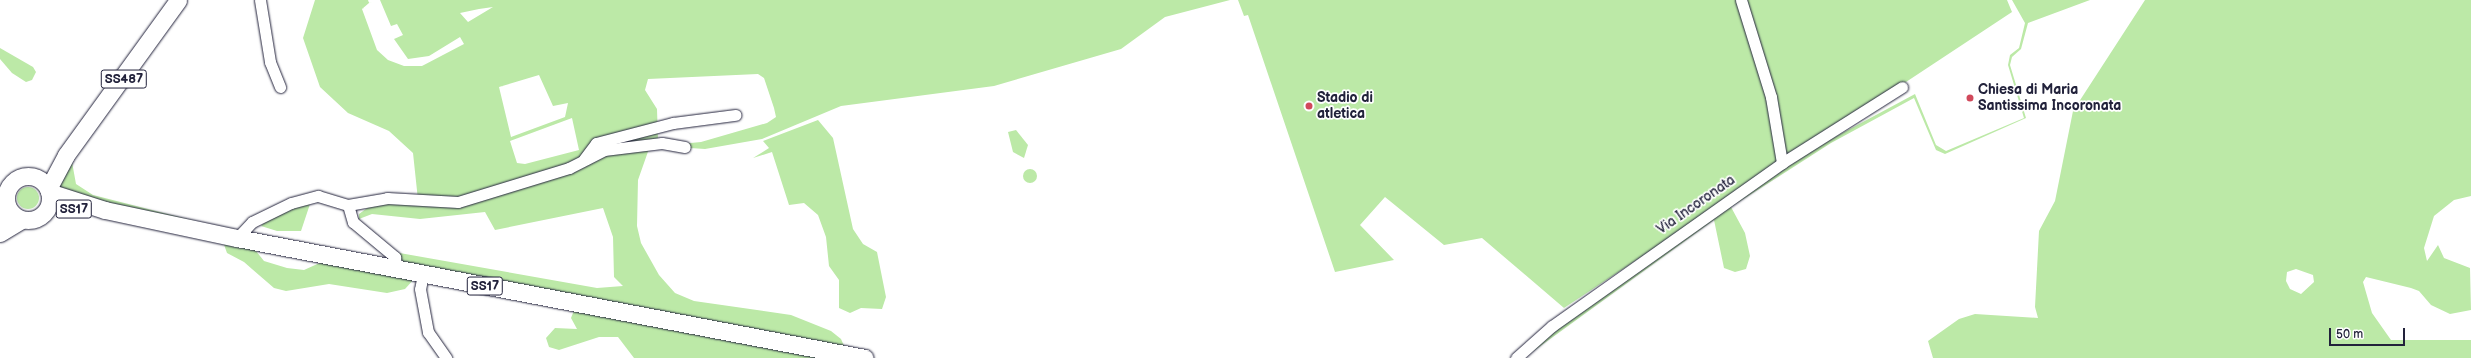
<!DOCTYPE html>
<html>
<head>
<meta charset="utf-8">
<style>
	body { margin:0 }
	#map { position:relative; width:2471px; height:358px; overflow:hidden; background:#fff; font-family:"Balsamiq Sans",sans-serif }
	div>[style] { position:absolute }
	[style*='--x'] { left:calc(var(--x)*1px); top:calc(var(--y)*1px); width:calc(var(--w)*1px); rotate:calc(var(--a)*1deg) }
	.green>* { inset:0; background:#bce9a7 }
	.round { border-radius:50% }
	.roads { filter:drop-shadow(0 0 1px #22223b) drop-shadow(0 0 1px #22223b) }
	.street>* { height:11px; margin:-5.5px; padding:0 5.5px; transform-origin:5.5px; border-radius:5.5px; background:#fff }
	.secondary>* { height:15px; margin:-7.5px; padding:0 7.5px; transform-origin:7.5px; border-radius:7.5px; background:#fff }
	.primary>* { height:17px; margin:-8.5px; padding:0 8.5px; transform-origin:8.5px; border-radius:8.5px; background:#fff }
	.primary>.ring { margin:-8.5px; padding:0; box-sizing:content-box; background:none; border:17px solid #fff; border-radius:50% }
	.dots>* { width:11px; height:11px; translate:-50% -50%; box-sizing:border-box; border:2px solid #fff; border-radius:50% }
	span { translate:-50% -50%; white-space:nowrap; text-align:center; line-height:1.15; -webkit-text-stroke:3.5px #fff; paint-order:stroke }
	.shield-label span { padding:1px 3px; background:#fff; border:1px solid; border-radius:3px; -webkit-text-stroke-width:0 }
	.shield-label { font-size:13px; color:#22223b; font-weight:700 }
	.poi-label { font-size:14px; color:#22223b; font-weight:700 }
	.left { translate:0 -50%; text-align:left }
	.street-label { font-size:14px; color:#22223b }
	.scale { position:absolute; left:2329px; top:328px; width:76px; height:18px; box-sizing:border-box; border:2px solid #22223b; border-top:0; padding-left:5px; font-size:12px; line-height:14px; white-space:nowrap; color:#22223b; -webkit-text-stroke:3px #fff; paint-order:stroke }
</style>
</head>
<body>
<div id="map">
	<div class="green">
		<i style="clip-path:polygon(evenodd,315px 0,368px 0,369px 3px,362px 9px,377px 50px,388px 60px,404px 66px,422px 66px,464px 44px,460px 37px,429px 56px,408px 59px,394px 39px,403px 35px,397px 24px,391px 26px,380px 0,1230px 0,1165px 17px,1121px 49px,994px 86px,841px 106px,762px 139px,705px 149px,630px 144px,458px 202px,418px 200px,413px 153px,389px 131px,348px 113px,320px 87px,303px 38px,315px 0,493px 7px,468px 22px,460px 13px,479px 9px,493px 7px,315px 0,758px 74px,764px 78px,774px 108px,776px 117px,767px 123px,701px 142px,680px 144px,658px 140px,657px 109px,645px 90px,648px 79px,758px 74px,315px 0,539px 75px,553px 106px,568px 103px,565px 117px,511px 137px,499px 87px,539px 75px,315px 0,572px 118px,579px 150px,525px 164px,517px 163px,510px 141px,572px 118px)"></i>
		<i style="clip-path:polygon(1238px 0,2007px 0,2012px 12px,1564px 308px,1482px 238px,1444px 245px,1385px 197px,1360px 225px,1394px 260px,1335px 272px,1248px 15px,1244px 16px)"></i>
		<i style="clip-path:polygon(2012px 0,2090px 0,2028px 23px,2021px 49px,2012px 57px,2010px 65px,2026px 118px,1945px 154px,1936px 150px,1914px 98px,1831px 143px,1731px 207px,1745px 233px,1750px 256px,1746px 269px,1735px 272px,1724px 268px,1714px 220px,1524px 358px,1543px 339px,1794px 159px,1915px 94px,1936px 145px,1946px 151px,2024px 118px,2008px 65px,2010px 55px,2019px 48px,2025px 23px)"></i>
		<i style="clip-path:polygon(evenodd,2145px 0,2471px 0,2471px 196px,2454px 200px,2434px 216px,2424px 248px,2427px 261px,2438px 245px,2444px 258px,2470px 268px,2471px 310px,2450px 314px,2431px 305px,2419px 291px,2411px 288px,2366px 277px,2363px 282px,2372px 313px,2391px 340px,2471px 340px,2471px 358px,1933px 358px,1928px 341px,1959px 319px,1975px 314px,2038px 318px,2035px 307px,2039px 231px,2055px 201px,2073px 111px,2145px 0,2296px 269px,2313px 275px,2314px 282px,2301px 294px,2290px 289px,2286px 281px,2287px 272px,2296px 269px)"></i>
		<i style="clip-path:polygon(0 48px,33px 67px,36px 72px,32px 80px,26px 82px,12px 73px,0 59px)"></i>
		<i style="clip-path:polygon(818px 120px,833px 138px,853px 229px,863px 244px,877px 252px,886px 297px,882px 309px,861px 308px,850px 313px,839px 308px,839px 280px,829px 266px,826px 237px,818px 215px,804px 203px,789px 205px,772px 152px,753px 158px,769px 148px,763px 141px)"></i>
		<i style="clip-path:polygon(1016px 130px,1028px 145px,1024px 158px,1013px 152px,1008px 132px)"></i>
		<i style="clip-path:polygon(650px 146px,638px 180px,637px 226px,641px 243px,659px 275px,675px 293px,694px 301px,791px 315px,831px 331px,841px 339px,845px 348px,405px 264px,394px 252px,597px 288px,623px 286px,614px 277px,613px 237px,603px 208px,495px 230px,485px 212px,420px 219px,372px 214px,359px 219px,359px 214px,377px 201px,458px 205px,605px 152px)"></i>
		<i style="clip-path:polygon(72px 162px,76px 184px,93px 195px,207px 224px,63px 193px,57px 189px)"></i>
		<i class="round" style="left:1023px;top:169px;width:14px;height:14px"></i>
		<i class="round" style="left:17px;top:187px;width:22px;height:22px"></i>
		<i style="clip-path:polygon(311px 201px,301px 231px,277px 231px,261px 226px,271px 215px)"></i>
		<i style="clip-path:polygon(222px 239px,252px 246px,264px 261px,287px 268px,304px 270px,324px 261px,415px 278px,405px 289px,387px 293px,329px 284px,286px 291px,274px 288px,244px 262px,227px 253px)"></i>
		<i style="clip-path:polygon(575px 308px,838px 358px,634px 358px,618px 337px,599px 337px,559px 350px,549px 347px,546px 338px,555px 328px,577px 329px,571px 318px)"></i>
	</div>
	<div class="roads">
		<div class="street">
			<i style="--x:260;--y:0;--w:63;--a:80.8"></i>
			<i style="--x:270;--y:62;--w:27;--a:68"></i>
			<i style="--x:1741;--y:0;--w:102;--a:72.8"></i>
			<i style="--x:1771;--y:97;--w:67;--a:80.5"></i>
			<i style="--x:584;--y:159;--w:20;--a:-53"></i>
			<i style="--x:596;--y:143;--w:80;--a:-14.6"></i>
			<i style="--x:673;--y:123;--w:63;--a:-7.4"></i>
			<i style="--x:348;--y:205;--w:18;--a:74"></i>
			<i style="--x:353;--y:222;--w:55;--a:39.8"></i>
			<i style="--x:395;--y:257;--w:12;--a:85"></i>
			<i style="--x:237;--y:238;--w:22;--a:-47"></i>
			<i style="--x:252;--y:222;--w:43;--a:-26"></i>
			<i style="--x:291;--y:203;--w:28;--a:-15"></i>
			<i style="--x:318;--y:196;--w:31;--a:17"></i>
			<i style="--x:348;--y:205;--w:40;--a:-10"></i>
			<i style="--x:387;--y:198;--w:71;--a:3.2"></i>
			<i style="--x:458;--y:202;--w:116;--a:-17"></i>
			<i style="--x:569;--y:168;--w:39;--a:-27"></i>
			<i style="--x:604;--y:150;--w:58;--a:-6.9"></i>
			<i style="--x:662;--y:143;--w:23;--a:10"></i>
			<i style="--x:423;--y:274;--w:15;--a:101"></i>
			<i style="--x:420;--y:289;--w:44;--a:79.5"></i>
			<i style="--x:428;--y:332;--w:32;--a:55"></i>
			<i style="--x:1516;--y:358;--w:48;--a:-41.6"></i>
			<i style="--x:1552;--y:326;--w:282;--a:-35.3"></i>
			<i style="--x:1782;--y:163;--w:142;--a:-32.3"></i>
		</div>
		<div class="secondary">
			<i style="--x:0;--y:222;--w:18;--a:-63"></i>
			<i style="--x:0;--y:234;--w:29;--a:-31"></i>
		</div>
		<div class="primary">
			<i class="ring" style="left:6px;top:176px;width:27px;height:27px"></i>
			<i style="--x:48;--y:189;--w:38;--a:-62"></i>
			<i style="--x:66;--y:155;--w:191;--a:-54.1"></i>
			<i style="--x:49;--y:192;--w:59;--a:17.8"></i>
			<i style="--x:105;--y:210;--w:135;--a:12"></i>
			<i style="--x:237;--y:238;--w:639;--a:10.82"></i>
		</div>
	</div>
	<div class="dots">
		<i style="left:1970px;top:98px;background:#d1495b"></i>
		<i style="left:1309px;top:106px;background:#d1495b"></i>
	</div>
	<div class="shield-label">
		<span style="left:124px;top:79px">SS487</span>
		<span style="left:74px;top:209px">SS17</span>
		<span style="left:485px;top:286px">SS17</span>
	</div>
	<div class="poi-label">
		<span class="left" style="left:1978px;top:98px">Chiesa di Maria<br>Santissima Incoronata</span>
		<span class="left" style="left:1317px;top:106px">Stadio di<br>atletica</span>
	</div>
	<div class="street-label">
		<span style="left:1696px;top:205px;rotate:-35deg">Via Incoronata</span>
	</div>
	<div class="scale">50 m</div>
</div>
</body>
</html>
